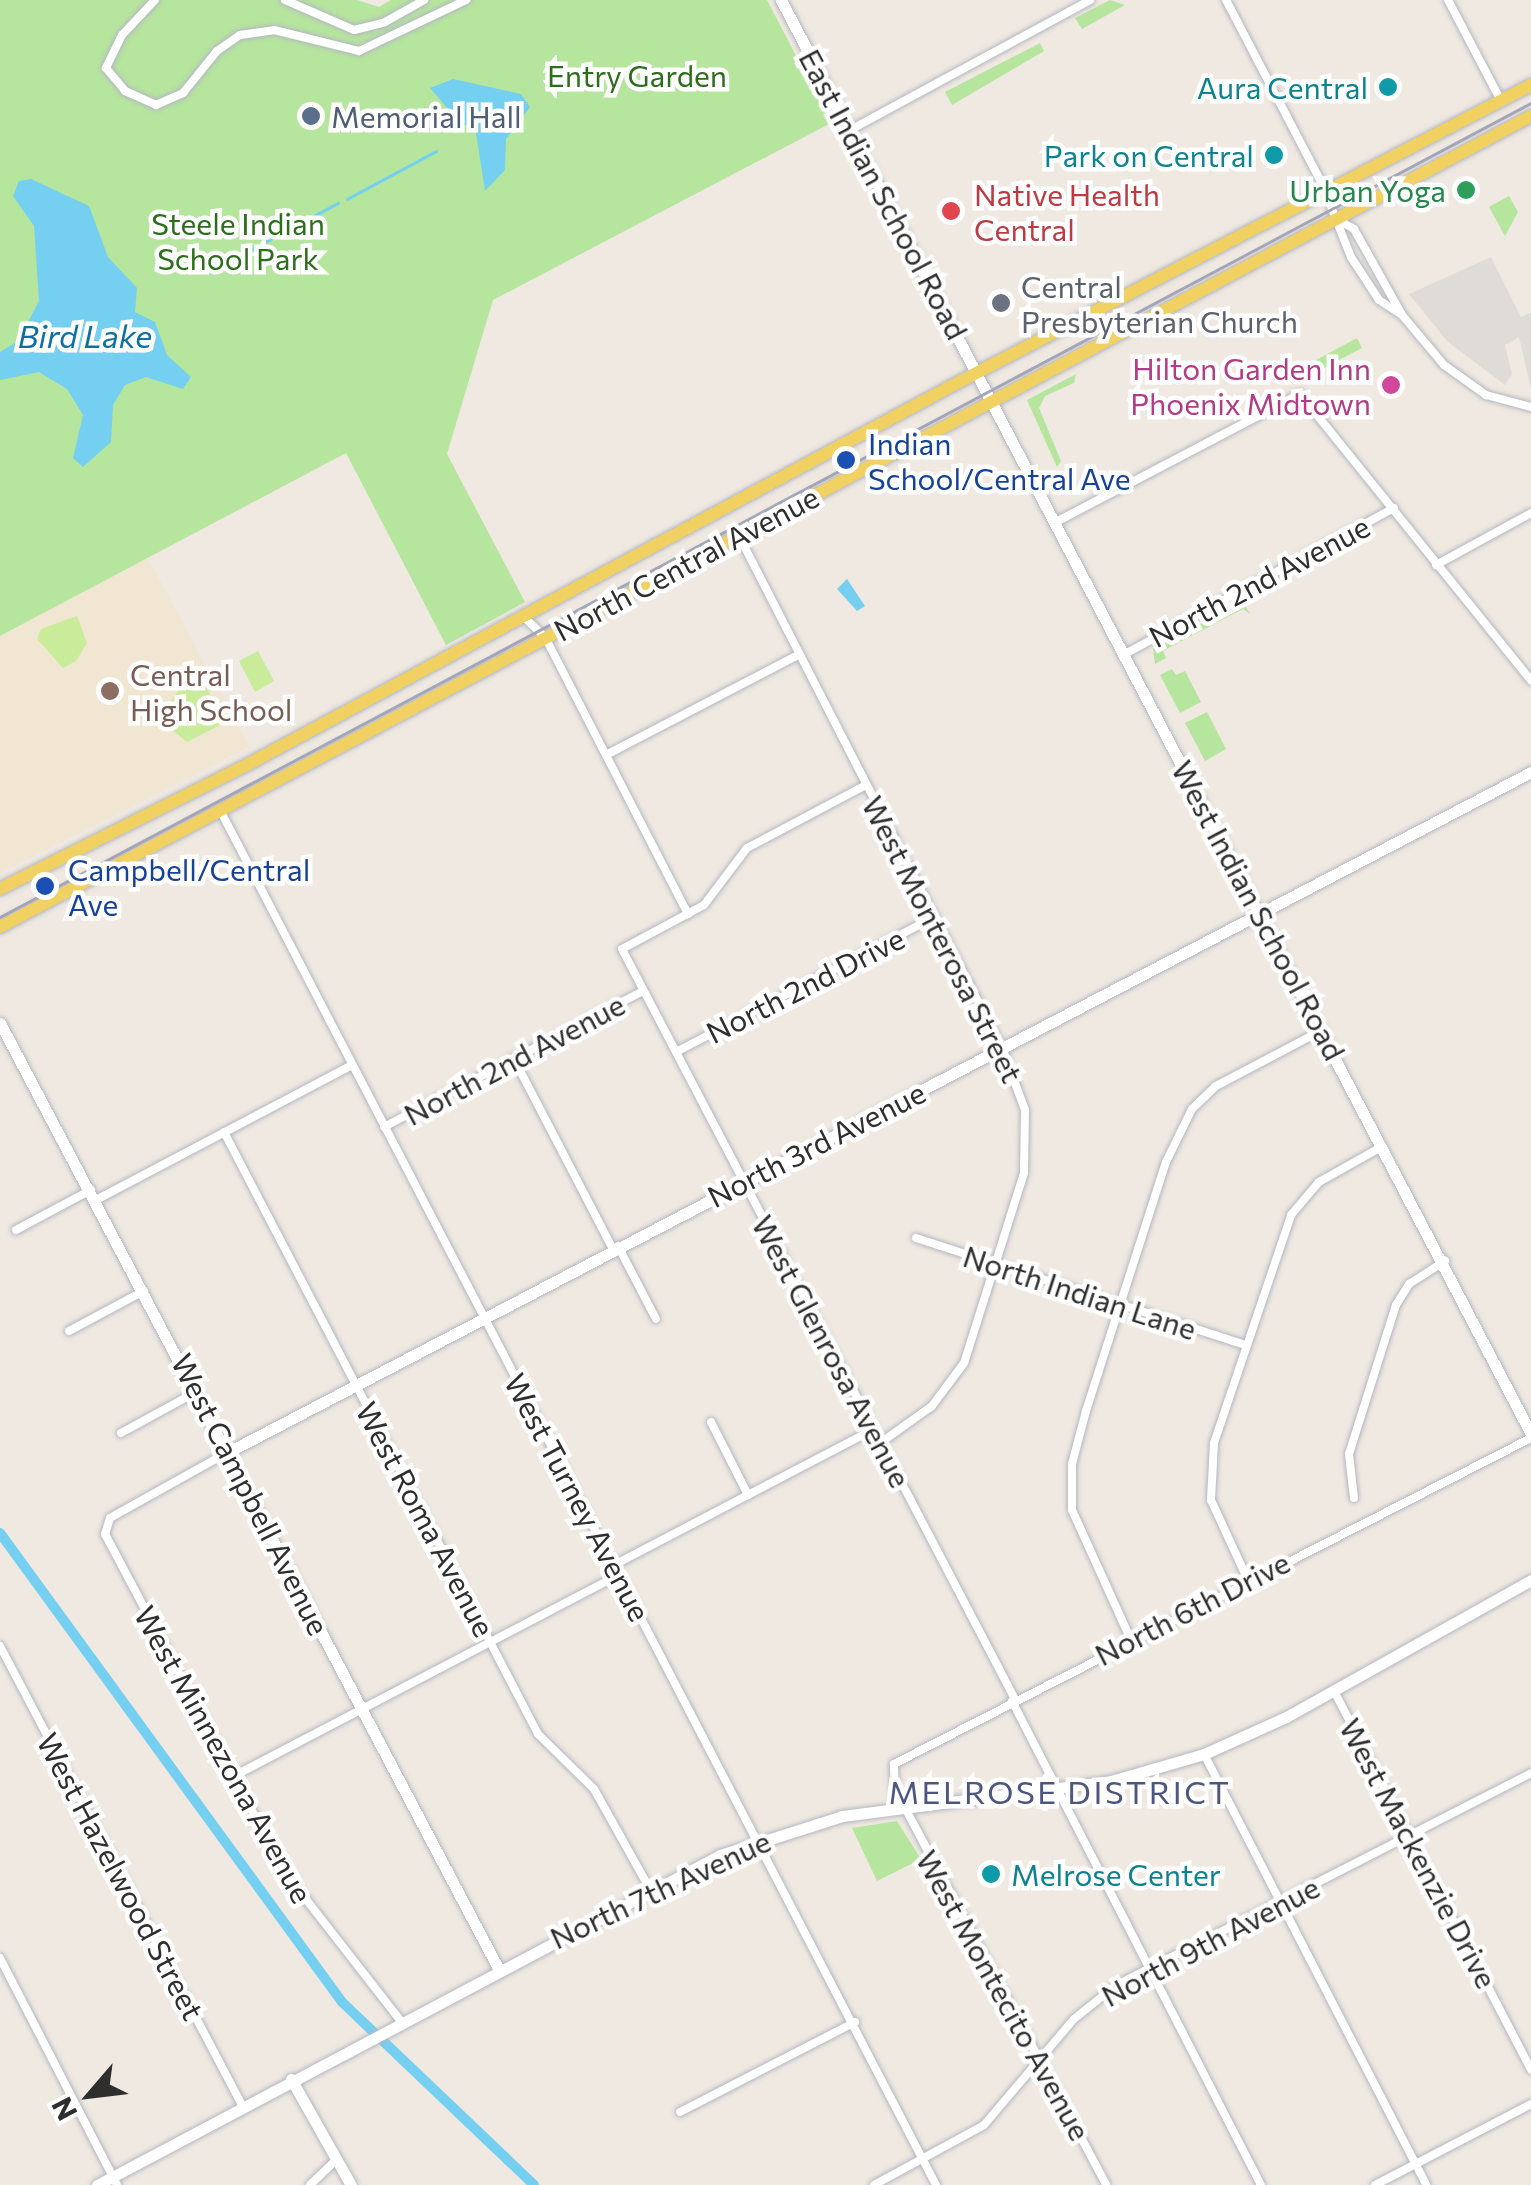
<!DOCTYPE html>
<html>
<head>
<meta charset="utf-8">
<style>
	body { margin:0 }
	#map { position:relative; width:1531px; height:2185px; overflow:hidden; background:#efe9e1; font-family:Commissioner,sans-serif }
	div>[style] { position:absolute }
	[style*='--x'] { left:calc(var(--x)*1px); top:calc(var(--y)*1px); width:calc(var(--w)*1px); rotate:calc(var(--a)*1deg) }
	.education>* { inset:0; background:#f0e6d1 }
	.green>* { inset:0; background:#b6e59e }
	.pitch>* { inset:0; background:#c9ec9a }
	.plaza>* { inset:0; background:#dfdcd8 }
	.water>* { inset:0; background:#75cff0 }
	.stream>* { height:2.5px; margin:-1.25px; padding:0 1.25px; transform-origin:1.25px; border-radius:1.25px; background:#75cff0 }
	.canal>* { height:10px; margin:-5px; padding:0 5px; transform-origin:5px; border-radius:5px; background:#75cff0 }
	.roads { filter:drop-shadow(0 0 2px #b4b7c1) drop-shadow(0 0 2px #b4b7c1) }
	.street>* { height:8px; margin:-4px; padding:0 4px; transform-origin:4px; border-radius:4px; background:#fff }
	.secondary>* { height:11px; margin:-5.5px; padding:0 5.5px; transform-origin:5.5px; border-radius:5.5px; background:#fff }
	.primary>* { height:12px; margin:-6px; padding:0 6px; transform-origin:6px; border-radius:6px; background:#f2d163 }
	.tram>* { height:2.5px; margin:-1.25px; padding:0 1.25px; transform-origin:1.25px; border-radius:1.25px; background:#a3a6b8 }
	.dots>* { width:28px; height:28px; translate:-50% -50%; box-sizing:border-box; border:5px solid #fff; border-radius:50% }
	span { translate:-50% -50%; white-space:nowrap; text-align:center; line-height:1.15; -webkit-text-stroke:9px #fff; paint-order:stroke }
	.park-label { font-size:30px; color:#2c6e1b }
	.culture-label { font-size:30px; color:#0d838f }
	.right { translate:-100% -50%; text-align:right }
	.left { translate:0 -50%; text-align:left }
	.service-label { font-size:30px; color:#4e5e75 }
	.leisure-label { font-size:30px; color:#27864d }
	.street-label { font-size:30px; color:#2e2e2e }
	.health-label { font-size:30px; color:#be3a42 }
	.worship-label { font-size:30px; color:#5b616d }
	.hotel-label { font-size:30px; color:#b23c85 }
	.transit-label { font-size:30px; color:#164399 }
	.education-label { font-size:30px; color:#785e54 }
	.water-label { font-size:32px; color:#0d6fa3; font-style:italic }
	.neighbourhood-label { font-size:32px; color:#4d5680; letter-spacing:2.5px }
	.north { position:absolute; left:40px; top:2045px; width:100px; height:100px; -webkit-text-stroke:8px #fff; paint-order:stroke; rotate:242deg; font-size:28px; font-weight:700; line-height:40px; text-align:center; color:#2e2e2e }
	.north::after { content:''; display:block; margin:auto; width:35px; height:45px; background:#2e2e2e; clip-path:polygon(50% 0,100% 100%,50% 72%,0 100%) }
</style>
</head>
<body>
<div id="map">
	<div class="education">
		<i style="clip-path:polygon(148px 558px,249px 747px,0 873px,0 636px)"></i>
	</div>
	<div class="green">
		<i style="clip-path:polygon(0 0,357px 0,379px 7px,391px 0,767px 0,831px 123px,493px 300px,447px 454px,525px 602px,446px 645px,346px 453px,0 636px)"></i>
		<i style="clip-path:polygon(1110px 0,1125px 5px,1082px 29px,1075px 18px)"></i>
		<i style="clip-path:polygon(1040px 43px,1044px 51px,952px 105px,945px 92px)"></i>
		<i style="clip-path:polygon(1509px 196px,1518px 212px,1505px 236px,1489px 207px)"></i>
		<i style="clip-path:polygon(1357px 338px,1362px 348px,1302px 379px,1292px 373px)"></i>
		<i style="clip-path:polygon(1076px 374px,1074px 383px,1045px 396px,1039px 408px,1061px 461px,1057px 467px,1027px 400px)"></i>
		<i style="clip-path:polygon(1243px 602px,1250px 614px,1243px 609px,1163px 651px,1166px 658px,1155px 664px,1153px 649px)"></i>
		<i style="clip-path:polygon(1172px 669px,1176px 675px,1185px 671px,1201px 702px,1180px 713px,1160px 675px)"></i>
		<i style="clip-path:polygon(1207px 712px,1226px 749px,1205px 761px,1185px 723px)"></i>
		<i style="clip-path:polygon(897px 1821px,921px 1859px,877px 1881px,852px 1828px)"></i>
	</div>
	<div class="pitch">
		<i style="clip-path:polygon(77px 616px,87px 643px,76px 661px,63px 668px,37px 639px,41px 629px)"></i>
		<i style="clip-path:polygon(258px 651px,274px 681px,255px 692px,239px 661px)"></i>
		<i style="clip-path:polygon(201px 678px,223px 717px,220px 725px,187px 742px,170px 728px,165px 709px,181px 687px)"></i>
	</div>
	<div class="plaza">
		<i style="clip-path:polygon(1491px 257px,1521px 317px,1531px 313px,1531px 389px,1519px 337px,1505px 345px,1512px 374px,1505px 385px,1448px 342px,1409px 294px)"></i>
	</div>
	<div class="water">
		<i style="clip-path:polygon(453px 79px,521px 94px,530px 107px,506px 139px,505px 170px,485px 191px,475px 126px,462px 125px,430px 88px)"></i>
		<i style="clip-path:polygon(31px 179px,89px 206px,108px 257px,137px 288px,135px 312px,155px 322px,167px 355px,191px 377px,183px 389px,146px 377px,125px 385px,113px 405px,111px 442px,83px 467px,73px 458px,83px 415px,67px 389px,39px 372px,0 380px,0 352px,18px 341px,39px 301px,34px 226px,13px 196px,19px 181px)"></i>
		<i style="clip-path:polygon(847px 579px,865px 606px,857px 611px,837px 589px)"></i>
	</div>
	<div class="stream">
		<i style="--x:347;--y:199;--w:101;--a:-28.3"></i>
		<i style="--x:239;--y:256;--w:112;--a:-28.2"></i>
	</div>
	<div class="canal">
		<i style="--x:0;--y:1533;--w:580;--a:53.9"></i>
		<i style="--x:342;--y:2002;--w:265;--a:43.6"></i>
	</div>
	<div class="roads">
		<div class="street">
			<i style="--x:155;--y:0;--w:48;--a:133.3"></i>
			<i style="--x:122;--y:35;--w:37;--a:116"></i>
			<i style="--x:106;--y:68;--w:30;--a:50"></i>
			<i style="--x:125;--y:91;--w:34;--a:24"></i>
			<i style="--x:156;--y:105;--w:30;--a:-24"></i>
			<i style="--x:183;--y:93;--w:54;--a:-51"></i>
			<i style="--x:217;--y:51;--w:28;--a:-35"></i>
			<i style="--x:240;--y:35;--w:34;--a:-8"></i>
			<i style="--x:274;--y:30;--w:88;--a:13.9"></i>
			<i style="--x:359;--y:51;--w:119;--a:-25.5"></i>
			<i style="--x:285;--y:0;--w:75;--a:23.5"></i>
			<i style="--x:354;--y:30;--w:32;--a:-14"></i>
			<i style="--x:385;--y:22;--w:45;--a:-29.4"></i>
			<i style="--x:1226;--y:0;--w:208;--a:62.4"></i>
			<i style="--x:1322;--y:184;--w:79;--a:68.3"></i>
			<i style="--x:1351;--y:257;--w:51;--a:56.9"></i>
			<i style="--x:1379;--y:300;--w:27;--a:33"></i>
			<i style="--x:1448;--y:0;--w:114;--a:62.3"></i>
			<i style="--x:850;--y:130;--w:273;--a:-28.4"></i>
			<i style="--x:1338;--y:220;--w:18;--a:29"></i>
			<i style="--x:1354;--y:229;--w:98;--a:60.8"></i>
			<i style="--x:1402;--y:315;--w:65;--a:50"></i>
			<i style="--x:1444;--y:365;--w:52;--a:35.5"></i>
			<i style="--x:1486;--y:395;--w:47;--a:14.9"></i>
			<i style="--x:1056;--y:522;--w:276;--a:-27.7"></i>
			<i style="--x:1300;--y:394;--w:368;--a:51.1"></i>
			<i style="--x:739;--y:536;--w:576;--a:62.81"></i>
			<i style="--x:1002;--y:1048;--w:66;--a:69.6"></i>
			<i style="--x:1025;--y:1110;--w:63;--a:90.9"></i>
			<i style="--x:1024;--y:1173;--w:199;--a:107.5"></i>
			<i style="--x:964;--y:1363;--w:54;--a:126.7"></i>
			<i style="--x:932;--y:1406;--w:65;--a:144.4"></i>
			<i style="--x:1436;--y:565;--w:108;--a:-28.7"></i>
			<i style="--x:524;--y:617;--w:29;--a:44"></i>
			<i style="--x:545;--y:637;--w:312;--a:62.7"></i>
			<i style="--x:1125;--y:654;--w:306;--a:-28.5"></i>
			<i style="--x:606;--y:755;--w:216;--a:-27.5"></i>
			<i style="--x:866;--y:785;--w:135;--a:152.1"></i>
			<i style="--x:747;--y:848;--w:71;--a:127"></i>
			<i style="--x:704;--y:905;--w:93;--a:151.8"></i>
			<i style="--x:622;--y:949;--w:847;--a:62.35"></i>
			<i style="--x:220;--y:810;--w:1550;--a:62.49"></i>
			<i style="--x:676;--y:1052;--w:291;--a:-27.6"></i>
			<i style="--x:514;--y:1059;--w:214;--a:62.5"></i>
			<i style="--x:384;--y:1127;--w:293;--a:-27.7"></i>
			<i style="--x:224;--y:1132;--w:679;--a:62.45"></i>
			<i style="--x:538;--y:1734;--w:78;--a:44.5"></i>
			<i style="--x:594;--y:1789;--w:115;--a:60.8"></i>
			<i style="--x:96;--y:1200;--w:289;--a:-27.8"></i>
			<i style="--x:16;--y:1230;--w:85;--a:-28.1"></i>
			<i style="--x:916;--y:1238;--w:346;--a:18"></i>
			<i style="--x:618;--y:1246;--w:82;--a:62.5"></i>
			<i style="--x:69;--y:1331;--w:85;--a:-28.1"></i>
			<i style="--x:711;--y:1422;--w:82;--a:63.1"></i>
			<i style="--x:121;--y:1433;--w:85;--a:-28.7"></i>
			<i style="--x:230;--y:1451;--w:137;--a:150.8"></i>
			<i style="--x:110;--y:1518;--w:17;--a:107"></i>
			<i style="--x:105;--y:1534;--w:382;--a:62"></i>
			<i style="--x:284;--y:1871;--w:189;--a:52.1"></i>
			<i style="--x:1354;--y:1498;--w:44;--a:-96.5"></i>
			<i style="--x:1349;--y:1454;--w:156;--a:-72.5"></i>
			<i style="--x:1396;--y:1305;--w:25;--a:-58"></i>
			<i style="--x:1409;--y:1284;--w:43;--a:-32.6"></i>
			<i style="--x:614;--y:1565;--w:291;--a:-27.6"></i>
			<i style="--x:1247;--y:1578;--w:86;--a:-114.8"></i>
			<i style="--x:1211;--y:1500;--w:57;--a:-87"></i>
			<i style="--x:1214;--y:1443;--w:241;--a:-71.3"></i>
			<i style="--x:1291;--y:1215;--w:43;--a:-49.7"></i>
			<i style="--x:1319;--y:1182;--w:73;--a:-29.4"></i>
			<i style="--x:1131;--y:1640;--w:143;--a:-114.4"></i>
			<i style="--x:1072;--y:1510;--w:46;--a:-90"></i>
			<i style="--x:1072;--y:1464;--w:55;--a:-75.2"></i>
			<i style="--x:1086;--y:1411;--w:262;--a:-72.2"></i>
			<i style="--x:1166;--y:1162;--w:59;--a:-63.9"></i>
			<i style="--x:1192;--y:1109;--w:33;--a:-44"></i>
			<i style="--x:1216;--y:1086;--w:120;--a:-27.8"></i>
			<i style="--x:0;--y:1646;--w:519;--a:62.2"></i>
			<i style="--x:1334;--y:1691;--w:427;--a:62.5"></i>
			<i style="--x:1012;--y:1701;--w:544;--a:62.78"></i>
			<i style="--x:1204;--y:1754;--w:485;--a:62.7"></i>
			<i style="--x:232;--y:1777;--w:437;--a:-27.6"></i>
			<i style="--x:895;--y:1806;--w:42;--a:-91.4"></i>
			<i style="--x:894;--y:1764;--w:716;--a:-27.1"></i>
			<i style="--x:904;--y:1806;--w:429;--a:61.9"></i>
			<i style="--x:0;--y:1958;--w:255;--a:62.7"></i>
			<i style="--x:680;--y:2112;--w:197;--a:-27.2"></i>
			<i style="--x:310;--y:2185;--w:33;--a:-44"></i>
			<i style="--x:874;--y:2185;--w:125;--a:-28.6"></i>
			<i style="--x:984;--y:2125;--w:139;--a:-49.7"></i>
			<i style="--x:1074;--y:2019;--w:53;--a:-38.8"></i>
			<i style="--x:1115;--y:1986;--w:467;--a:-27.1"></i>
			<i style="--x:1375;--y:2185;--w:176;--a:-27.4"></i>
		</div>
		<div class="secondary">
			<i style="--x:781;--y:0;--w:1618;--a:62.39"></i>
			<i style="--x:0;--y:1023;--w:1068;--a:62.21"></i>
			<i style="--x:230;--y:1451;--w:1468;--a:-27.56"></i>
			<i style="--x:291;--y:2079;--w:122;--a:60.5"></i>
			<i style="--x:97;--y:2185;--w:705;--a:-27.91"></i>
			<i style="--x:720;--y:1855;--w:128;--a:-17.7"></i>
			<i style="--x:842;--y:1816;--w:271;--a:-7.4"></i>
			<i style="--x:1111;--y:1781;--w:97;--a:-16.2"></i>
			<i style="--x:1204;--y:1754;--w:90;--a:-24.3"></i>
			<i style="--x:1286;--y:1717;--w:281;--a:-29.2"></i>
		</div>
		<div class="primary">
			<i style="--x:0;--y:889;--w:287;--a:-26.7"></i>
			<i style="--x:256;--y:760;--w:796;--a:-28.27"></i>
			<i style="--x:957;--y:383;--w:647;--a:-27.44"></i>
			<i style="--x:0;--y:927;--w:1733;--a:-27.91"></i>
		</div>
	</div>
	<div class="tram">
		<i style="--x:0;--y:917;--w:1734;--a:-28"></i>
	</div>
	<div class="dots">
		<i style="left:1388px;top:87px;background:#0f9aa8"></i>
		<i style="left:311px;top:116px;background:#5c6f8a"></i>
		<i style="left:1274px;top:155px;background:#0f9aa8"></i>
		<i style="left:1466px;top:190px;background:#2e9e5b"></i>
		<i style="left:951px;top:211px;background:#e0444e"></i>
		<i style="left:1001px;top:303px;background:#6b7280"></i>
		<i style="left:1391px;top:385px;background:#d1479c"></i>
		<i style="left:846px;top:460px;background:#1a4fb4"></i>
		<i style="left:110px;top:691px;background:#8d6e63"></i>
		<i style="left:45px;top:886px;background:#1a4fb4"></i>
		<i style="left:991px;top:1874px;background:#0f9aa8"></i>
	</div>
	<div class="park-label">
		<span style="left:637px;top:75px">Entry Garden</span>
		<span style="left:238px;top:240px">Steele Indian<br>School Park</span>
	</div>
	<div class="culture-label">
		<span class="right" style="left:1368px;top:87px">Aura Central</span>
		<span class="right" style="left:1254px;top:155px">Park on Central</span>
		<span class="left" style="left:1011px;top:1874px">Melrose Center</span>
	</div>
	<div class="service-label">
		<span class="left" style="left:331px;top:116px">Memorial Hall</span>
	</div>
	<div class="leisure-label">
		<span class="right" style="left:1446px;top:190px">Urban Yoga</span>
	</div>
	<div class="street-label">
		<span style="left:884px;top:194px;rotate:62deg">East Indian School Road</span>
		<span style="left:686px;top:563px;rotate:-28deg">North Central Avenue</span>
		<span style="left:1259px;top:581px;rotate:-28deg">North 2nd Avenue</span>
		<span style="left:1259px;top:910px;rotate:62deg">West Indian School Road</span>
		<span style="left:943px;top:939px;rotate:63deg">West Monterosa Street</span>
		<span style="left:805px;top:985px;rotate:-27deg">North 2nd Drive</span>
		<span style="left:514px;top:1059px;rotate:-28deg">North 2nd Avenue</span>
		<span style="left:816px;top:1144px;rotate:-27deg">North 3rd Avenue</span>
		<span style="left:1080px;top:1292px;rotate:18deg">North Indian Lane</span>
		<span style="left:832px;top:1351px;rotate:62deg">West Glenrosa Avenue</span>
		<span style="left:251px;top:1494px;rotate:63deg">West Campbell Avenue</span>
		<span style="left:578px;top:1497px;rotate:62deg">West Turney Avenue</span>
		<span style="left:426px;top:1519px;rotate:62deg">West Roma Avenue</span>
		<span style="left:1192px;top:1608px;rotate:-27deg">North 6th Drive</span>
		<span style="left:224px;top:1754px;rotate:61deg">West Minnezona Avenue</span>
		<span style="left:1419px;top:1853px;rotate:62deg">West Mackenzie Drive</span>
		<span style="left:121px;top:1876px;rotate:62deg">West Hazelwood Street</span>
		<span style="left:660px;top:1889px;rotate:-25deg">North 7th Avenue</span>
		<span style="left:1210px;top:1941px;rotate:-28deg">North 9th Avenue</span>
		<span style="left:1004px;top:1995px;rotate:61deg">West Montecito Avenue</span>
	</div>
	<div class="health-label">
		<span class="left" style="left:974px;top:211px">Native Health<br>Central</span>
	</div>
	<div class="worship-label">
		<span class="left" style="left:1021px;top:303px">Central<br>Presbyterian Church</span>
	</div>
	<div class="hotel-label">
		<span class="right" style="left:1371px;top:385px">Hilton Garden Inn<br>Phoenix Midtown</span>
	</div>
	<div class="transit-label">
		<span class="left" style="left:868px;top:460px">Indian<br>School/Central Ave</span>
		<span class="left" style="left:68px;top:886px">Campbell/Central<br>Ave</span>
	</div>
	<div class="education-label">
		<span class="left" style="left:130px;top:691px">Central<br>High School</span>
	</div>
	<div class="water-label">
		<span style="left:85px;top:335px">Bird Lake</span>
	</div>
	<div class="neighbourhood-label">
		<span style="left:1060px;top:1791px">MELROSE DISTRICT</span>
	</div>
	<div class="north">N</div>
</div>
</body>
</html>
